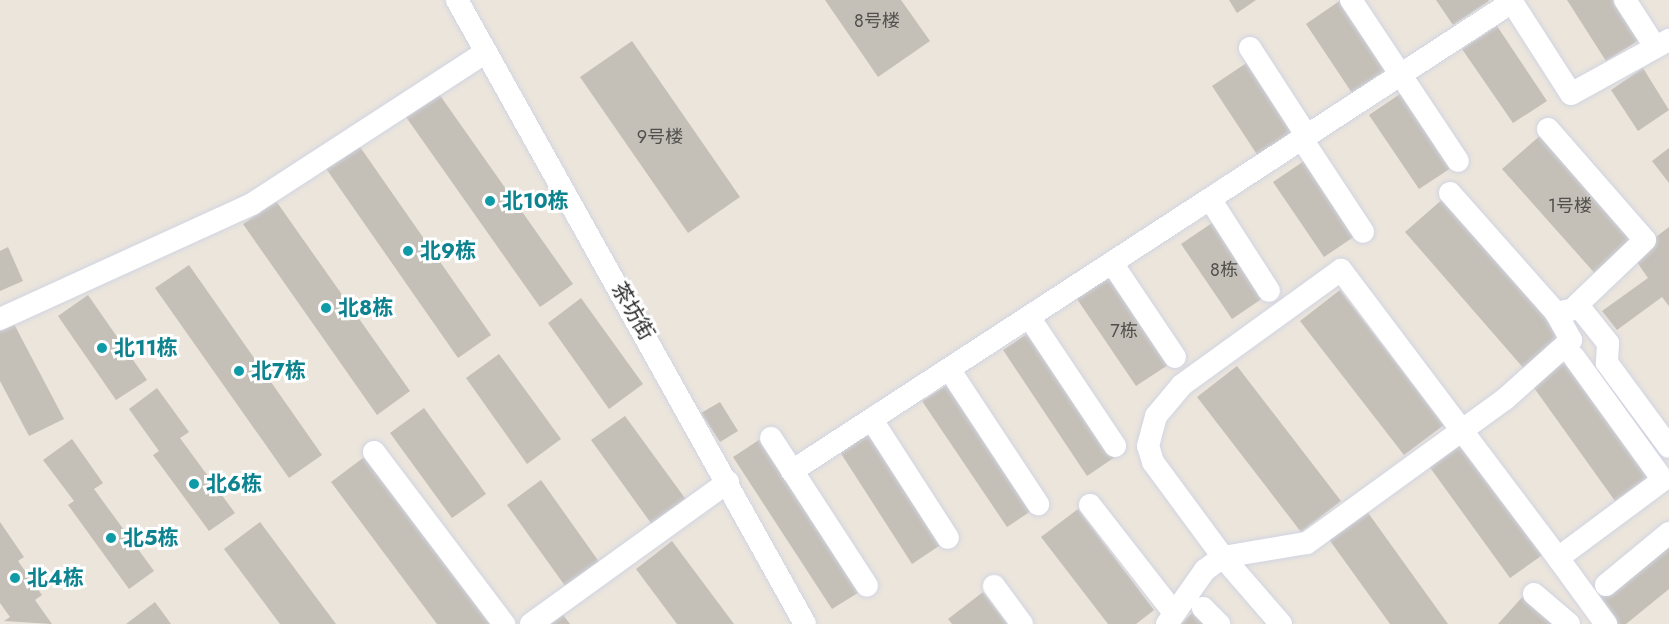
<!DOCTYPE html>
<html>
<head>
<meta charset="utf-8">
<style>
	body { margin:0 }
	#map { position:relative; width:1669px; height:624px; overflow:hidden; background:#ebe5dc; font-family:Jost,"Noto Sans SC",sans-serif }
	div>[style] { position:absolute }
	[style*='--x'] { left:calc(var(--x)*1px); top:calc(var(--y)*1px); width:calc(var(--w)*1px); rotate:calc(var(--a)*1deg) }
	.building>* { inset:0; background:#c4bfb7 }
	.roads { filter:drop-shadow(0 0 2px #d1d4e2) drop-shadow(0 0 2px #d1d4e2) }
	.minor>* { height:22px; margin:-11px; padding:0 11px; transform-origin:11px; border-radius:11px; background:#fff }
	.dots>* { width:16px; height:16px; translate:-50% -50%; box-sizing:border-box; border:3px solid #fff; border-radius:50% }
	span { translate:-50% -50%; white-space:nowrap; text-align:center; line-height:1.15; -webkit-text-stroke:6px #fff; paint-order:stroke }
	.number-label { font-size:18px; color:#504f4d }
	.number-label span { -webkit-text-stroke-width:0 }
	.culture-label { font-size:21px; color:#0d838f; font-weight:700 }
	.left { translate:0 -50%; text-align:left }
	.street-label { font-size:21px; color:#2a2a2a }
</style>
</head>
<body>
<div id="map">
	<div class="building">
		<i style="clip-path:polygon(825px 0,901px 0,930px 41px,878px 77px)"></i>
		<i style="clip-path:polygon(1229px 0,1256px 0,1237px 13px)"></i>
		<i style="clip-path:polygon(1341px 0,1388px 69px,1352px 93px,1306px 24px)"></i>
		<i style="clip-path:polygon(1436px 0,1488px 0,1489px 1px,1453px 25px)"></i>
		<i style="clip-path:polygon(1567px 0,1615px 0,1641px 39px,1606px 61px)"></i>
		<i style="clip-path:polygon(1497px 26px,1547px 101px,1513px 123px,1462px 49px)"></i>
		<i style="clip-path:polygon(632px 41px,740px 197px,688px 233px,580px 77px)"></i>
		<i style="clip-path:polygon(1248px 62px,1295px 131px,1258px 156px,1212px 86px)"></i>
		<i style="clip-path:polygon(1643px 68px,1669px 110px,1638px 131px,1611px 90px)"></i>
		<i style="clip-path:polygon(1403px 92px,1454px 166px,1419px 189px,1369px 115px)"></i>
		<i style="clip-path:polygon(439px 94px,573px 284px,540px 307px,406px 117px)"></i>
		<i style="clip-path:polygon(1542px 134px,1638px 242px,1599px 278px,1502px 169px)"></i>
		<i style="clip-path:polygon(358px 144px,491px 335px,458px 358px,325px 167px)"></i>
		<i style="clip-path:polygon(1669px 148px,1669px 183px,1652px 161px)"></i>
		<i style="clip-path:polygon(1307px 159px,1358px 234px,1324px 257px,1273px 182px)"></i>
		<i style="clip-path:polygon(1444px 198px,1565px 336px,1526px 371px,1405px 232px)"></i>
		<i style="clip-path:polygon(276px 201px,410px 391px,377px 415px,243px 224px)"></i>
		<i style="clip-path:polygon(1215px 221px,1266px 296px,1232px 319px,1181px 244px)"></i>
		<i style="clip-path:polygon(1669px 227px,1669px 306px,1662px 297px,1617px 330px,1602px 311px,1648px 278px,1632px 255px)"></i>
		<i style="clip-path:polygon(8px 247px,23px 281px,0 291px,0 251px)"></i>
		<i style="clip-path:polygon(189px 265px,322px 455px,289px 478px,155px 288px)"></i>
		<i style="clip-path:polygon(1111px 275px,1171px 363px,1136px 386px,1077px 299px)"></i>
		<i style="clip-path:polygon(1340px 290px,1444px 425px,1404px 455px,1300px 321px)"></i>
		<i style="clip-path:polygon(88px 295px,147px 380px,116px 400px,58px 316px)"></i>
		<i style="clip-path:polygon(581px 298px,643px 384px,609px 409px,548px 323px)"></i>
		<i style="clip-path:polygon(14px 324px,64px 419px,29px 436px,0 381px,0 331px)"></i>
		<i style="clip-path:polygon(1030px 332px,1115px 457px,1087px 476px,1003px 350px)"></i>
		<i style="clip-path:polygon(499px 354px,561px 439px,527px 464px,466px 378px)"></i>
		<i style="clip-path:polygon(1570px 358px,1653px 474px,1615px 501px,1532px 385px)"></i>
		<i style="clip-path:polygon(1237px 366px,1341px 501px,1301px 532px,1197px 397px)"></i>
		<i style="clip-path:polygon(950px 383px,1034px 509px,1007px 527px,922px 401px)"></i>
		<i style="clip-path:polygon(157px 388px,189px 432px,180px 438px,235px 513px,209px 531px,153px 455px,159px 451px,129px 409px)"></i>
		<i style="clip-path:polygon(720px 402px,738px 431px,720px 442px,701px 413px)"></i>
		<i style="clip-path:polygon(424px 408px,486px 494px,452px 518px,390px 433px)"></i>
		<i style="clip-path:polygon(625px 416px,687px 501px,653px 526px,591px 440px)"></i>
		<i style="clip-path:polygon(870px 433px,942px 544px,912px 564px,840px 452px)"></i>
		<i style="clip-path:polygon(1464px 435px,1548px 551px,1510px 578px,1426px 462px)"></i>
		<i style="clip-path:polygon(762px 438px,861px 591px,832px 609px,733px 457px)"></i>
		<i style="clip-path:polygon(72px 439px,103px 483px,94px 489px,154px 571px,129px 589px,68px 505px,74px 501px,43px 460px)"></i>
		<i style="clip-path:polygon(367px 455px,493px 624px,437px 624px,331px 482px)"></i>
		<i style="clip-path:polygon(541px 480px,602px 566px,568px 590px,507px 505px)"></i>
		<i style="clip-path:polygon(1078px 509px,1154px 610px,1136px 624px,1108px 624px,1041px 537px)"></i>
		<i style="clip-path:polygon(1366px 510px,1448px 624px,1390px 624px,1328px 538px)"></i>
		<i style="clip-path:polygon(0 522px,24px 557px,18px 561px,42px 595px,35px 600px,52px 624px,4px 621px,10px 617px,0 603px)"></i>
		<i style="clip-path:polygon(260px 522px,336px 624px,280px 624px,224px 549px)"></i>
		<i style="clip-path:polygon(672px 541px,734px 624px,677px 624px,636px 569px)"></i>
		<i style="clip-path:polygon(1669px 541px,1669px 589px,1626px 624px,1612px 624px,1594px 602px)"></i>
		<i style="clip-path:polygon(983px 592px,1007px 624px,952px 624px,948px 619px)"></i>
		<i style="clip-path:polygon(1525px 594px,1558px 624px,1498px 624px)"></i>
		<i style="clip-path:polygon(155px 602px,171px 624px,126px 624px)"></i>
		<i style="clip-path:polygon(1195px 610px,1209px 624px,1181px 624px)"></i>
		<i style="clip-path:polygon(563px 615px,570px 624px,551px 624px)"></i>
	</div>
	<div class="roads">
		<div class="minor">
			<i style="--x:457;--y:0;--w:714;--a:60.85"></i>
			<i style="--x:1351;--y:0;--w:193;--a:56.4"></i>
			<i style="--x:1625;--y:0;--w:54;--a:57.2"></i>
			<i style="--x:1250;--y:48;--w:105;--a:57.1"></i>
			<i style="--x:1548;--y:129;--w:147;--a:48.9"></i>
			<i style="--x:1645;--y:240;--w:95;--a:136.3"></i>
			<i style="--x:1302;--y:139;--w:111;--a:56.7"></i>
			<i style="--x:1450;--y:193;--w:160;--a:48.5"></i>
			<i style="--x:1556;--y:313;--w:25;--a:-12"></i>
			<i style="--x:1580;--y:308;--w:45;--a:51.3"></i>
			<i style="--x:1608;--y:343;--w:20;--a:93"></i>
			<i style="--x:1607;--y:363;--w:104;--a:53.6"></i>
			<i style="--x:1210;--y:199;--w:109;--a:57.3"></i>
			<i style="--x:1112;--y:263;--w:113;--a:56.2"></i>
			<i style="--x:1029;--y:317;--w:155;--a:56.3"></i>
			<i style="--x:0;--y:319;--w:277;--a:-24.5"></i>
			<i style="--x:252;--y:204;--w:279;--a:-33"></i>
			<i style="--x:949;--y:369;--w:162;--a:56.6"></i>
			<i style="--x:872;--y:420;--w:140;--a:57.2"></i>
			<i style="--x:771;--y:438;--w:176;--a:57"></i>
			<i style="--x:374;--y:452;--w:216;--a:52.9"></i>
			<i style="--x:792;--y:471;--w:859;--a:-33.08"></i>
			<i style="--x:1512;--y:2;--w:109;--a:57.3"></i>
			<i style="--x:1571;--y:94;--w:112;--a:-28.9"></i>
			<i style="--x:1090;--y:505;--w:137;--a:52.1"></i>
			<i style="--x:1558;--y:558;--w:82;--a:54"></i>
			<i style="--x:1606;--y:585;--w:82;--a:-39.5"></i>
			<i style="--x:994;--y:586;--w:47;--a:53.6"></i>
			<i style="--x:1534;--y:594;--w:46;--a:40.6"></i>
			<i style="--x:1203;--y:608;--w:23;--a:45"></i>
			<i style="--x:531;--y:624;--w:243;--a:-35.8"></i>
			<i style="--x:1167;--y:624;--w:66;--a:-54.9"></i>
			<i style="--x:1205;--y:570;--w:22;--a:-36"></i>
			<i style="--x:1223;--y:557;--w:85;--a:-9.5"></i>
			<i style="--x:1307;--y:543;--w:243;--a:-36"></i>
			<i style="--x:1504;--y:400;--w:90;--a:-41.8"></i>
			<i style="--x:1571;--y:340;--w:31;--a:-119"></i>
			<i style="--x:1281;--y:624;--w:89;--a:-130.9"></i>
			<i style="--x:1223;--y:557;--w:118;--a:-126.4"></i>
			<i style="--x:1153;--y:462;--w:17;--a:-107"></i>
			<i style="--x:1148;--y:446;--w:31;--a:-75"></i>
			<i style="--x:1156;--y:416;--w:40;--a:-50"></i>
			<i style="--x:1182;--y:385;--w:196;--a:-35.9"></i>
			<i style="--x:1341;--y:270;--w:361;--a:53"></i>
			<i style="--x:1558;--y:558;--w:131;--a:-36.6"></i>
			<i style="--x:1663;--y:480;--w:152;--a:-125.9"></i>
		</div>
	</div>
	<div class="dots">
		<i style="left:490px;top:201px;background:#0f9aa8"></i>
		<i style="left:408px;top:251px;background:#0f9aa8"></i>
		<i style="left:326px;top:308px;background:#0f9aa8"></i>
		<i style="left:102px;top:348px;background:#0f9aa8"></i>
		<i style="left:239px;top:371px;background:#0f9aa8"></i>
		<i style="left:194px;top:484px;background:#0f9aa8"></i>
		<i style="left:111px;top:538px;background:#0f9aa8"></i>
		<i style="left:15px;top:578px;background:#0f9aa8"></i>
	</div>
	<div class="number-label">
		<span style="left:877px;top:21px">8号楼</span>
		<span style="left:660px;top:137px">9号楼</span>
		<span style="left:1570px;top:206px">1号楼</span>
		<span style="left:1224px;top:270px">8栋</span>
		<span style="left:1124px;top:331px">7栋</span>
	</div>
	<div class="culture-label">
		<span class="left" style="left:502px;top:201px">北10栋</span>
		<span class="left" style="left:420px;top:251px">北9栋</span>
		<span class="left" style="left:338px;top:308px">北8栋</span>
		<span class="left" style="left:114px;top:348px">北11栋</span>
		<span class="left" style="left:251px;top:371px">北7栋</span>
		<span class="left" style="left:206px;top:484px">北6栋</span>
		<span class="left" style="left:123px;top:538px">北5栋</span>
		<span class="left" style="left:27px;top:578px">北4栋</span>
	</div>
	<div class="street-label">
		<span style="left:633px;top:311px;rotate:60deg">茶坊街</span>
	</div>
</div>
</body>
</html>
